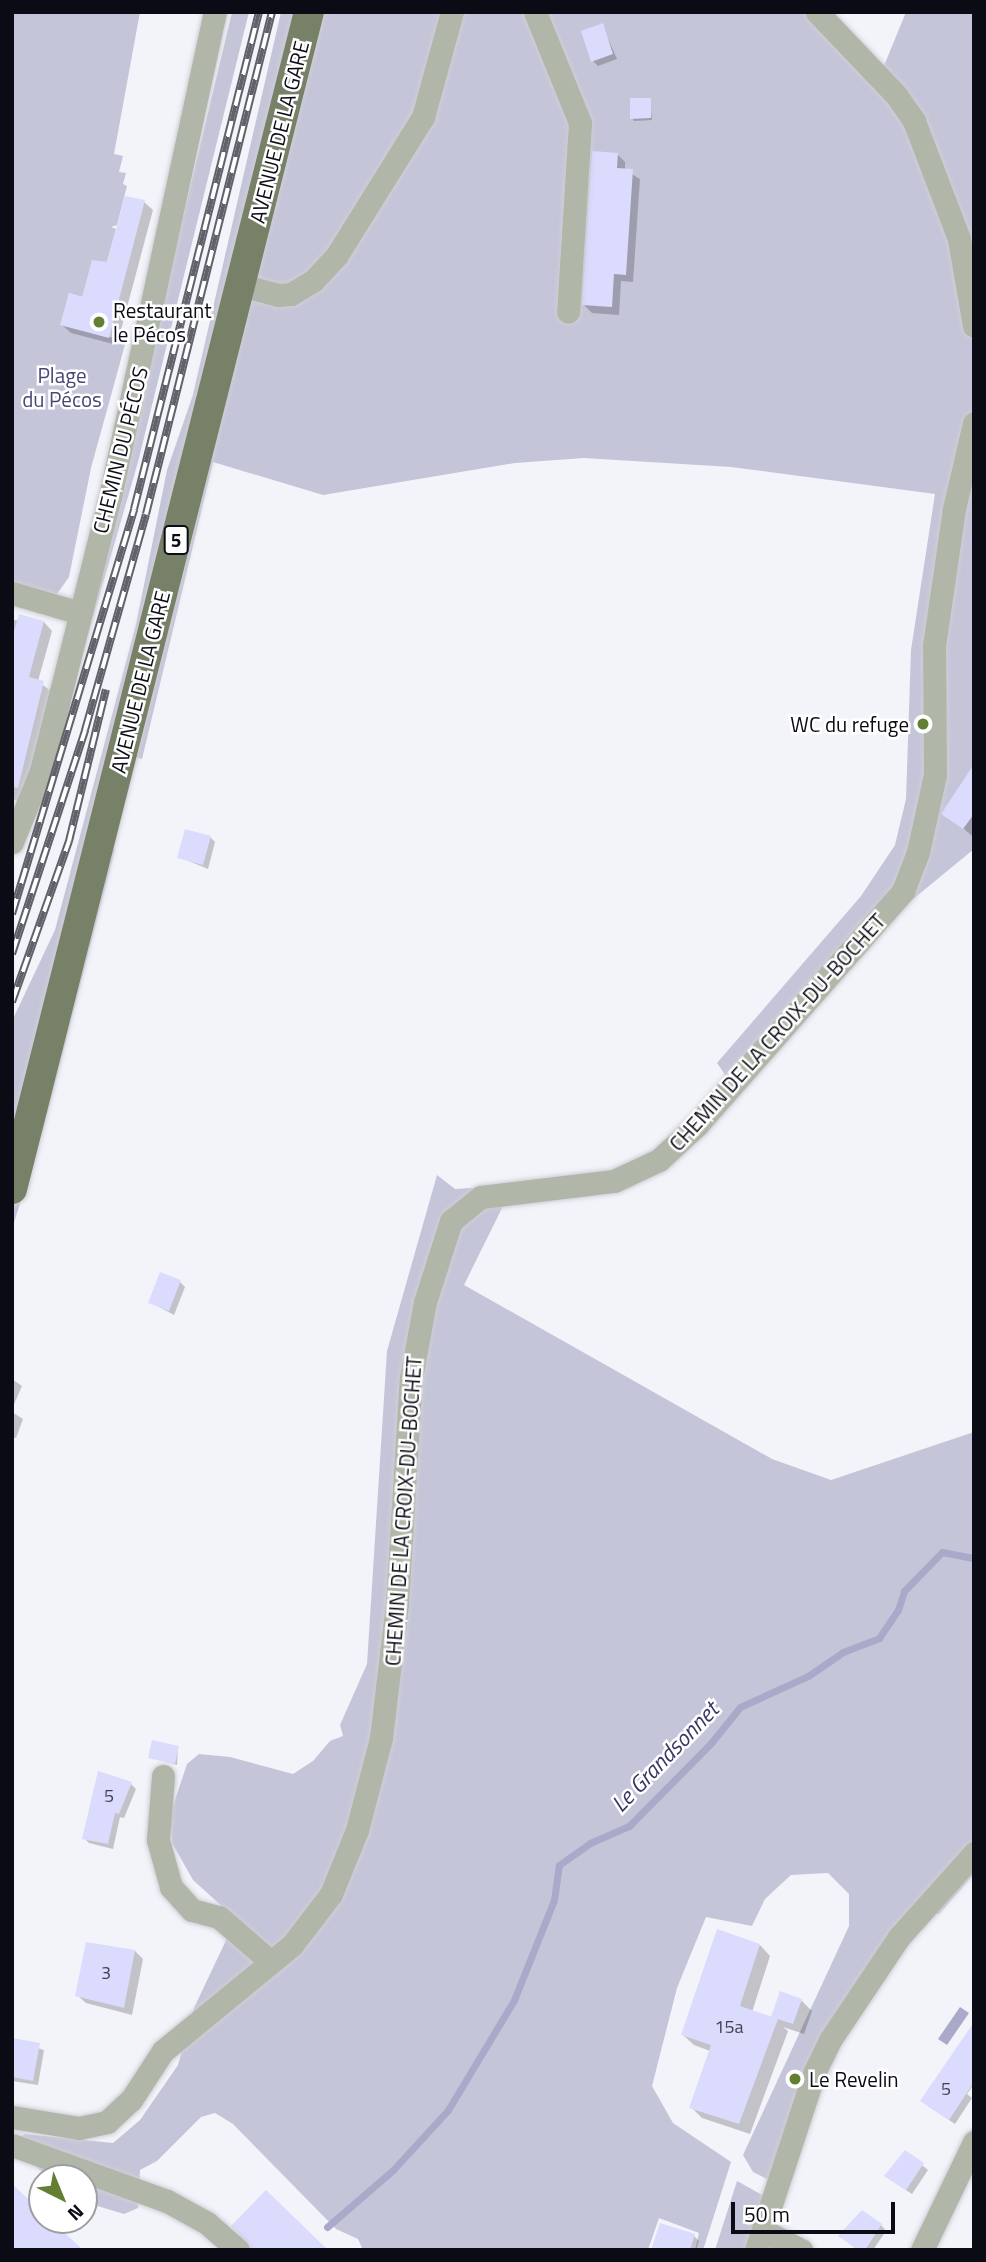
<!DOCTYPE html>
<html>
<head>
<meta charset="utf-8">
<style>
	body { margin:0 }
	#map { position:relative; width:986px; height:2262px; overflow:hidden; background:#f3f3fa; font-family:"Titillium Web",sans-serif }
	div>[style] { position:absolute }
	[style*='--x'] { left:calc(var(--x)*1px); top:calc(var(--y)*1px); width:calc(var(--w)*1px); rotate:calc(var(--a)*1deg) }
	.green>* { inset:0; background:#c5c5d9 }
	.water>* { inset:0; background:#a9a9ca }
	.shadow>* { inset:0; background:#0003 }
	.stream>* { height:7px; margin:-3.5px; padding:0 3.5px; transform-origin:3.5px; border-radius:3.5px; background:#a9a9ca }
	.building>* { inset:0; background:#dadbfd }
	.roads { filter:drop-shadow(0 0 2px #ceced6) drop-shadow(0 0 2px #ceced6) }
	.minor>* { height:23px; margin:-11.5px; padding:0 11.5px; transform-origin:11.5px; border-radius:11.5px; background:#b0b6a8 }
	.major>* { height:30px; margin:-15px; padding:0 15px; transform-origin:15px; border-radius:15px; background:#778168 }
	.rail>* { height:8px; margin-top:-4px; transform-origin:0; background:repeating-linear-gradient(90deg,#fff 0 16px,#61616a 0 32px); box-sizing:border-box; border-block:2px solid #61616a }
	.dots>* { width:19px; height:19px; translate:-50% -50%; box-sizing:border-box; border:4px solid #fff; border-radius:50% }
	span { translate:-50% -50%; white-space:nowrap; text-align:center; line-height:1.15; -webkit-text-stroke:5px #fff; paint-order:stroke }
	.number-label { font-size:18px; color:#3f3f50 }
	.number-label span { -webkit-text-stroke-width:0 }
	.shield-label span { padding:2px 5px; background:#fff; border:2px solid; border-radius:5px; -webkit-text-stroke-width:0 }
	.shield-label { font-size:19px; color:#0b0b16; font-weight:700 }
	.street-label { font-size:21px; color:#0b0b16 }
	.poi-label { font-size:21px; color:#0b0b16 }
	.left { translate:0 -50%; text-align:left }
	.right { translate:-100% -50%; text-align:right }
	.park-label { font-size:21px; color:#494775 }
	.water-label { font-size:23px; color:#3a3764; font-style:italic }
	.frame { position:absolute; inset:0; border:14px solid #0b0b16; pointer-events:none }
	.north { position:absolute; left:28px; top:2164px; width:70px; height:70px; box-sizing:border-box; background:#fff; border:2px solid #9d9da2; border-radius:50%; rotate:137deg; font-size:19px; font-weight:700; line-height:28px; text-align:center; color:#0b0b16 }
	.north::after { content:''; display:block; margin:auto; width:24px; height:32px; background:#637f33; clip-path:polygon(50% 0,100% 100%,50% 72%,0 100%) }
	.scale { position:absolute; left:731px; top:2202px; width:164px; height:32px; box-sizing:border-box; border:4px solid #0b0b16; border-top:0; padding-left:9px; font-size:21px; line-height:24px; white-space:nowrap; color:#0b0b16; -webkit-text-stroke:5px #fff; paint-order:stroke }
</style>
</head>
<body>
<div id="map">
	<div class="green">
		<i style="clip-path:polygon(12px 12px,140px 12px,114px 154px,123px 156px,119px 172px,126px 173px,123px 184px,127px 186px,117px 225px,111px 227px,116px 229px,107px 262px,92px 261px,89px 299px,69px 293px,61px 325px,126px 341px,91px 468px,69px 577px,57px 594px,12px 582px)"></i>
		<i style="clip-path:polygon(232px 12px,249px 12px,138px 462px,62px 724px)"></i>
		<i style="clip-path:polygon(281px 12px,817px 12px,879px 78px,906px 12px,974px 12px,974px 849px,901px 909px,709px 1125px,665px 1164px,619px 1185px,507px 1198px,464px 1285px,772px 1459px,831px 1480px,974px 1432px,974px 1874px,939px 1914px,905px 1914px,826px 2042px,777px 2184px,753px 2172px,743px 2155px,849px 1926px,849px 1894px,828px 1873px,791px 1875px,765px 1899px,752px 1926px,706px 1917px,677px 1988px,652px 2086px,673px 2123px,731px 2162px,703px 2250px,695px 2250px,699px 2233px,659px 2218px,648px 2250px,363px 2250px,358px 2239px,336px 2229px,233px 2124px,215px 2113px,201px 2117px,157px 2161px,140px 2170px,138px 2208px,124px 2214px,84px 2202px,84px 2178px,48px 2178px,33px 2163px,20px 2138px,25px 2134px,113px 2143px,140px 2120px,178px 2065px,194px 2008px,236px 1919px,193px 1880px,172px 1843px,170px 1815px,187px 1764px,199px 1754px,230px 1757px,293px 1774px,313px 1761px,330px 1741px,343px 1736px,340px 1725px,367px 1664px,387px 1351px,437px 1175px,455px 1189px,540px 1184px,613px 1175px,658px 1155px,728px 1079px,717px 1063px,861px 896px,895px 845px,906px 799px,911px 650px,935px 494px,731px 467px,584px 458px,515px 463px,323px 495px,213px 462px,142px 759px,122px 753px,99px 846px,115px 849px,43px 1130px,12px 1229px,12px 1021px,55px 930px,136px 625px,167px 470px,193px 395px)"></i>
		<i style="clip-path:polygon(737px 2181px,773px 2201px,756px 2250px,715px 2250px)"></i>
	</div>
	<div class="water">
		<i style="clip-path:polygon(960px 2007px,969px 2013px,947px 2045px,938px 2039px)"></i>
	</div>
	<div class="shadow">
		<i style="clip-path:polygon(602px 25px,617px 59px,598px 66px,593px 61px)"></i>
		<i style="clip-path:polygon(650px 99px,652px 120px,634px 121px,632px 118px)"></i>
		<i style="clip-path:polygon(617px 154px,625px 162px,625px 170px,640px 179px,633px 282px,621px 281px,619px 315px,592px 313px,584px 305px)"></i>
		<i style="clip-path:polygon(144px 202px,153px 210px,117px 345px,71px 333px,62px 325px,108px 264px)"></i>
		<i style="clip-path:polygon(12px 620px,44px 622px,52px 631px,38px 681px,52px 692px,25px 803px,12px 799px)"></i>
		<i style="clip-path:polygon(974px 767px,974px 834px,972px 836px,952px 818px)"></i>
		<i style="clip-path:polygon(210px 837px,215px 842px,208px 869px,179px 857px)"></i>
		<i style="clip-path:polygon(180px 1282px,185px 1287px,174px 1315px,150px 1302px)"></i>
		<i style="clip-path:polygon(12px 1379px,22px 1386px,12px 1409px)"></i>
		<i style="clip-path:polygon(12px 1412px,23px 1419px,16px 1438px,12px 1437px)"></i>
		<i style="clip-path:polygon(178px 1748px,177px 1765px,150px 1757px)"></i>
		<i style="clip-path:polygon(131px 1784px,136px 1789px,124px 1818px,120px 1817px,113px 1849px,89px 1843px,84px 1838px)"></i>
		<i style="clip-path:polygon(760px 1945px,770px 1956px,752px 2012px,778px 2021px,773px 2016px,801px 2000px,812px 2011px,804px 2034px,783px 2027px,788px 2031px,750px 2134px,702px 2118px,691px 2107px,710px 2051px,694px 2045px,683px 2035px)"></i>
		<i style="clip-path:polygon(135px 1951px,143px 1959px,132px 2015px,86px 2003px,77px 1995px)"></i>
		<i style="clip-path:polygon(974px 2024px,974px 2084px,967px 2094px,972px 2098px,955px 2124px,928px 2106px)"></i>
		<i style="clip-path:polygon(12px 2040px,44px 2050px,38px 2085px,12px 2081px)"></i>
		<i style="clip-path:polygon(906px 2152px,928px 2170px,912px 2194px,891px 2180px)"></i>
		<i style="clip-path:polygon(881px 2225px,886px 2231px,873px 2250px,858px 2250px,840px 2236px)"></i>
		<i style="clip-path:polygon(694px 2236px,699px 2241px,696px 2250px,653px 2250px)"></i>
	</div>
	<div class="stream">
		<i style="--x:327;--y:2227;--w:87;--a:-40.8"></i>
		<i style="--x:393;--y:2170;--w:81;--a:-47.5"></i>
		<i style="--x:448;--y:2110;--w:128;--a:-59"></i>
		<i style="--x:514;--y:2000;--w:108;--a:-68.2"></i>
		<i style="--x:554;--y:1900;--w:35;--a:-82"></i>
		<i style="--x:559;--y:1865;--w:38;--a:-35"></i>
		<i style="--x:590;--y:1843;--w:43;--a:-23.6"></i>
		<i style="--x:629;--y:1826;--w:117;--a:-45.3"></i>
		<i style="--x:711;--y:1743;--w:46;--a:-51.1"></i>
		<i style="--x:740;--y:1707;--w:75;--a:-24.5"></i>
		<i style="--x:808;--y:1676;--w:42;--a:-34.4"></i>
		<i style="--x:843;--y:1652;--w:39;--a:-21"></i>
		<i style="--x:879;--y:1638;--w:34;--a:-56"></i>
		<i style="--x:898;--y:1610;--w:20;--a:-72"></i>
		<i style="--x:904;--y:1591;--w:54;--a:-45.7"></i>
		<i style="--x:942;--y:1552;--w:33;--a:11"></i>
	</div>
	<div class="building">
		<i style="clip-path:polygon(603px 23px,613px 54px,591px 62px,581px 31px)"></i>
		<i style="clip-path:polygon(630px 98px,651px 98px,651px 118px,630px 119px)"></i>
		<i style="clip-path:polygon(592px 151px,618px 153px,617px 168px,633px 169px,626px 275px,614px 274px,612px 307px,582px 305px)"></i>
		<i style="clip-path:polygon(125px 196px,145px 200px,109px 338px,60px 325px,69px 293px,82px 297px,92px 260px,107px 262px)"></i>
		<i style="clip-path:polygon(19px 614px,44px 621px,29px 677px,44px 681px,18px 788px,12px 787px,12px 638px)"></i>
		<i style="clip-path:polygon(974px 764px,974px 814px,963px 829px,941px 814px)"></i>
		<i style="clip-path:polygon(185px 829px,211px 836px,203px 865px,177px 858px)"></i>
		<i style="clip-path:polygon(160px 1272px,181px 1280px,169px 1311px,148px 1303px)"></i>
		<i style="clip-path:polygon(152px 1740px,179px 1746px,175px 1764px,148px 1758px)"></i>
		<i style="clip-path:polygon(98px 1771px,132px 1782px,119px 1814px,115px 1813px,108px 1844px,82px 1839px)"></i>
		<i style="clip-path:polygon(717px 1929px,760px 1944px,740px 2006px,778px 2019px,739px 2124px,689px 2108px,711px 2045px,681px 2035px)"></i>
		<i style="clip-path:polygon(86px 1942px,135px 1950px,124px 2008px,75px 1996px)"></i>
		<i style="clip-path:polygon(780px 1991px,802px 1999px,793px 2024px,771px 2017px)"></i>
		<i style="clip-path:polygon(974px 2022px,974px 2082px,949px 2120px,920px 2101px)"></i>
		<i style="clip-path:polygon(12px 2038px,40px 2043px,33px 2081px,12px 2077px)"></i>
		<i style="clip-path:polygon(905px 2150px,924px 2163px,906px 2190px,884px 2176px)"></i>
		<i style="clip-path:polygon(12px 2184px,42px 2212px,42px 2220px,51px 2220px,83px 2250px,12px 2250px)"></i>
		<i style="clip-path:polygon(266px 2190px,328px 2250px,253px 2250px,231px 2226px)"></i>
		<i style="clip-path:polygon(862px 2210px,882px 2224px,865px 2250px,858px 2250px,838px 2236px)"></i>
		<i style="clip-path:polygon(660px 2223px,695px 2234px,690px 2250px,651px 2250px)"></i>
	</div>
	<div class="roads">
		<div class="minor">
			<i style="--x:535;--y:12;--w:120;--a:67.9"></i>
			<i style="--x:580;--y:123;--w:189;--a:93.6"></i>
			<i style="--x:817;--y:12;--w:115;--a:46.4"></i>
			<i style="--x:896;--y:95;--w:32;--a:55"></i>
			<i style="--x:914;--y:121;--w:126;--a:69.1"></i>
			<i style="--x:959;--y:239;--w:88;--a:80.2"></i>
			<i style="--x:241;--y:285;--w:38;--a:15"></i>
			<i style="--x:278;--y:295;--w:13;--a:-4"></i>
			<i style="--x:291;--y:294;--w:26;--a:-31"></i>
			<i style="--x:313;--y:281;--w:35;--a:-47"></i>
			<i style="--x:337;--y:255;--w:163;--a:-58.1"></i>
			<i style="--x:423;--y:117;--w:109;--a:-74.6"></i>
			<i style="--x:12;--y:593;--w:71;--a:16.4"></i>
			<i style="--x:12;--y:842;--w:77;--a:-67.8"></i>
			<i style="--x:41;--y:771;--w:283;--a:-75.9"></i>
			<i style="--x:110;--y:497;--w:496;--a:-77.8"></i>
			<i style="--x:163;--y:1776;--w:64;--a:94.5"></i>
			<i style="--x:158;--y:1840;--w:49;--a:74.5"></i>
			<i style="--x:171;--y:1887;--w:31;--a:48"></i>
			<i style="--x:192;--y:1910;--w:28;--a:15"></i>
			<i style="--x:219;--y:1917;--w:69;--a:40.9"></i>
			<i style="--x:12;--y:2117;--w:68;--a:9.3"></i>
			<i style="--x:79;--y:2128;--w:29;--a:-12"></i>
			<i style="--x:107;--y:2122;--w:33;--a:-43"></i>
			<i style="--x:131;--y:2100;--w:59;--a:-56.9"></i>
			<i style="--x:163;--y:2051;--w:167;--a:-39.4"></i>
			<i style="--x:292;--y:1945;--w:64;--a:-52.6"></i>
			<i style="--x:331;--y:1894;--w:69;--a:-67.9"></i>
			<i style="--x:357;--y:1830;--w:95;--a:-75.4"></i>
			<i style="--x:381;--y:1738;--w:135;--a:-83.2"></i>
			<i style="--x:397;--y:1604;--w:226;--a:-86.5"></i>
			<i style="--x:411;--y:1378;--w:77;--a:-79.6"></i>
			<i style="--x:425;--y:1302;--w:85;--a:-72.2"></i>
			<i style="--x:451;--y:1221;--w:38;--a:-39"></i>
			<i style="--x:481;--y:1197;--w:134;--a:-6.9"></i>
			<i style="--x:614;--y:1181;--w:50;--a:-25"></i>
			<i style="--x:659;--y:1160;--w:52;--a:-42.6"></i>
			<i style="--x:697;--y:1125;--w:312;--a:-48.6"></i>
			<i style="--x:903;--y:891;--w:42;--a:-69"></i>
			<i style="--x:918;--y:852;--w:79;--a:-77.6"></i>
			<i style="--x:935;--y:775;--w:129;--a:-90.4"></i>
			<i style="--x:934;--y:646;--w:138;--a:-81.7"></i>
			<i style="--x:954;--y:509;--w:88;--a:-76.9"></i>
			<i style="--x:12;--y:2145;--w:165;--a:19.9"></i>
			<i style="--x:167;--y:2201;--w:46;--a:28.8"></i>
			<i style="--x:207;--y:2223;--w:41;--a:41.1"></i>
			<i style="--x:764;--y:2231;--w:42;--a:27.2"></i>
			<i style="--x:756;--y:2250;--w:188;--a:-71.8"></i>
			<i style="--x:815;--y:2071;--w:34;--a:-64"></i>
			<i style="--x:830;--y:2040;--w:124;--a:-56.2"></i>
			<i style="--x:899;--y:1937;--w:113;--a:-48.2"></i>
			<i style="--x:922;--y:2250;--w:120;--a:-64.3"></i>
		</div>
		<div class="major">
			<i style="--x:12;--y:1189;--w:1214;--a:-75.84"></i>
		</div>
	</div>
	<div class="rail">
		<i style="--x:12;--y:914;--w:423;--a:-73.2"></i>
		<i style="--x:134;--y:509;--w:512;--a:-75.88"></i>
		<i style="--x:12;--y:954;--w:236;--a:-71.9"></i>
		<i style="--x:85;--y:730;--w:224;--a:-74.2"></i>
		<i style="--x:146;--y:514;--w:518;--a:-75.91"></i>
		<i style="--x:12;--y:1002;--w:171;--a:-70.5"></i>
		<i style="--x:69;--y:841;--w:156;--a:-76.3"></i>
	</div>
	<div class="dots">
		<i style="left:99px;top:322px;background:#637f33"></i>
		<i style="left:923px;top:724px;background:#637f33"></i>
		<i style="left:795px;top:2079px;background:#637f33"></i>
	</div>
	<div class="number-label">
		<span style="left:109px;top:1796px">5</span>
		<span style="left:106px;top:1973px">3</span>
		<span style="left:729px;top:2027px">15a</span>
		<span style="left:946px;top:2089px">5</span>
	</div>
	<div class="shield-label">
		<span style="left:176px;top:540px">5</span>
	</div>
	<div class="street-label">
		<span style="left:279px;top:132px;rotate:-76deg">AVENUE DE LA GARE</span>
		<span style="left:120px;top:450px;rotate:-76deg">CHEMIN DU PÉCOS</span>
		<span style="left:140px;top:682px;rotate:-76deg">AVENUE DE LA GARE</span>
		<span style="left:777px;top:1032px;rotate:-48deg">CHEMIN DE LA CROIX-DU-BOCHET</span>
		<span style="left:403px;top:1511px;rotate:-86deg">CHEMIN DE LA CROIX-DU-BOCHET</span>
	</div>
	<div class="poi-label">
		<span class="left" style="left:113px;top:322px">Restaurant<br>le Pécos</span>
		<span class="right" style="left:909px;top:724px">WC du refuge</span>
		<span class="left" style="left:809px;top:2079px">Le Revelin</span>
	</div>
	<div class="park-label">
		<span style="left:62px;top:387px">Plage<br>du Pécos</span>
	</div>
	<div class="water-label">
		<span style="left:665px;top:1757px;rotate:-46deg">Le Grandsonnet</span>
	</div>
	<div class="frame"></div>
	<div class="north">N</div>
	<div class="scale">50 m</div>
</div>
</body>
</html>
